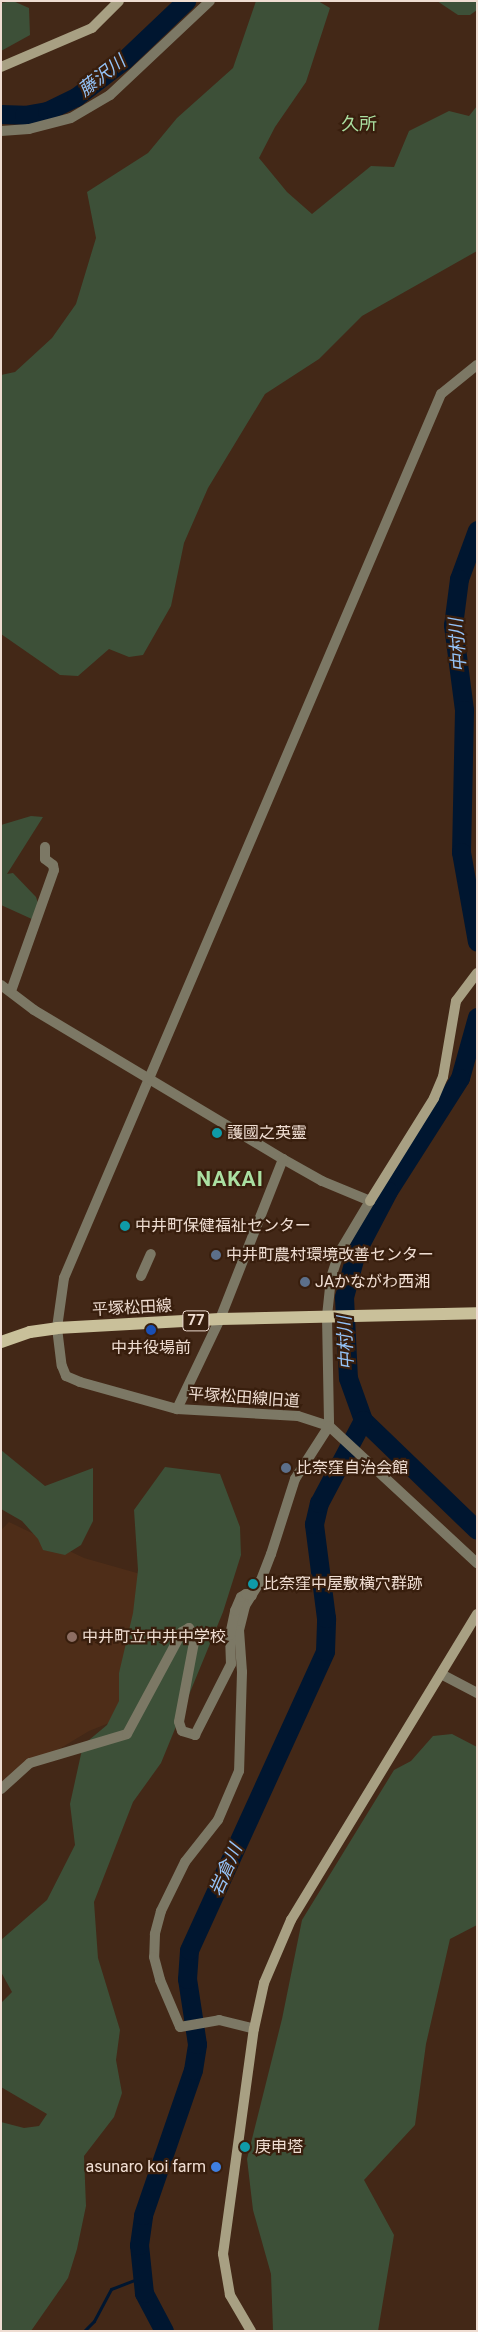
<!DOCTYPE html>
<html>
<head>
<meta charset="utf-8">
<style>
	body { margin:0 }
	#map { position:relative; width:478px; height:2332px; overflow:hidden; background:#432817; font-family:Roboto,"Noto Sans JP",sans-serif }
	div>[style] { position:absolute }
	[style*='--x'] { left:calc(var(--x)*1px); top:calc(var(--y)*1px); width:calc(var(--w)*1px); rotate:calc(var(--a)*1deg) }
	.built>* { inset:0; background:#4e2d18 }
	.green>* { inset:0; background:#3d5038 }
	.stream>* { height:3px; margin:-1.5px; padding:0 1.5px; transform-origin:1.5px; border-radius:1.5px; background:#001630 }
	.river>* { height:19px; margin:-9.5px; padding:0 9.5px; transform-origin:9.5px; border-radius:9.5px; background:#001630 }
	.street>* { height:10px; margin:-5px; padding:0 5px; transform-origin:5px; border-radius:5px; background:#7c7865 }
	.secondary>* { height:10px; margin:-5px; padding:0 5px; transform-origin:5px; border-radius:5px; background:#a8a083 }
	.primary>* { height:12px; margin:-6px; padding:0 6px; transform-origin:6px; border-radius:6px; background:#c9c09a }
	.dots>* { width:14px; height:14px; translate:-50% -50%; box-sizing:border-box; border:2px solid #381e0d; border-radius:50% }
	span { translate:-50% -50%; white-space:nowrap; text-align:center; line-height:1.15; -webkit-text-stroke:4.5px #381e0d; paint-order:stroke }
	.shield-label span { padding:1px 4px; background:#381e0d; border:1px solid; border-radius:4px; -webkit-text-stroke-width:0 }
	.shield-label { font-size:15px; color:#efddd2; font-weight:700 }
	.poi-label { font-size:16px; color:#efddd2 }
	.left { translate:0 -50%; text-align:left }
	.right { translate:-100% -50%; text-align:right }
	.street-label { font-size:16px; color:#efddd2 }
	.water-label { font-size:18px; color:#95c4f9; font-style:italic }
	.neighbourhood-label { font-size:18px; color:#aadfa1 }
	.district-label { font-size:21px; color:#aadfa1; font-weight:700; letter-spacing:1px }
	.frame { position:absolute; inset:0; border:2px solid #efddd2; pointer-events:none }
</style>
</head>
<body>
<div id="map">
	<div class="built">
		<i style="clip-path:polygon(9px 1522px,84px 1558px,158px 1579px,117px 1714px,109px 1723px,89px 1731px,1px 1784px,1px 1530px)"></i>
	</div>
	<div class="green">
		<i style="clip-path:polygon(13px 1px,29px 8px,30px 35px,1px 51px,1px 3px)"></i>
		<i style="clip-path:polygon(256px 1px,318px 1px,330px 8px,306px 82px,275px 127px,259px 158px,287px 192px,312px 214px,371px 166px,394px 167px,409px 131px,449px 111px,469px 116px,477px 106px,477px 251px,362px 316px,319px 359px,265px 394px,208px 488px,184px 543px,171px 606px,143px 655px,129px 657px,109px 649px,78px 676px,60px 675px,1px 634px,1px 375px,15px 372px,52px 338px,76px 304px,96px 238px,87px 192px,148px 153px,177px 118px,233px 68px)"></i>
		<i style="clip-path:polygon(437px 1px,477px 1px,477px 10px,470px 15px,458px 15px)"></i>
		<i style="clip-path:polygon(31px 816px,43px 817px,7px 874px,13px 873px,36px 897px,38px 903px,34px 920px,1px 905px,1px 825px)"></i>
		<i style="clip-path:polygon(1px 1450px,45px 1486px,93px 1468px,93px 1521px,81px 1545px,65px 1555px,43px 1550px,38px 1539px,22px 1521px,1px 1509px)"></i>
		<i style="clip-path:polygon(165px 1467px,220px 1474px,240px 1527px,241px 1555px,223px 1612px,161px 1763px,133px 1802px,94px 1902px,98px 1958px,120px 2030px,116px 2060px,122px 2093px,114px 2117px,84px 2156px,86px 2206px,77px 2249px,68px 2278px,31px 2331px,1px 2331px,1px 2122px,24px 2128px,39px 2126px,47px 2114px,1px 2087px,1px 2003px,12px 1992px,1px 1972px,1px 1940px,47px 1900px,75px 1845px,70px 1804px,83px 1745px,107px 1725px,119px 1701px,119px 1673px,133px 1613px,138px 1570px,134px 1510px)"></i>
		<i style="clip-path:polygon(452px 1734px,477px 1747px,477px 1925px,450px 1939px,426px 2044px,415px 2125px,364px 2180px,394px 2235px,378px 2331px,273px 2331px,271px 2274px,253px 2210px,247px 2159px,282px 2019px,302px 1920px,394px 1770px,411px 1761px,433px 1736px)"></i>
	</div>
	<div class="stream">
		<i style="--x:84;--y:2331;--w:14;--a:-45"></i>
		<i style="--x:94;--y:2321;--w:36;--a:-62"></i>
		<i style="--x:111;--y:2289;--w:33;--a:-21"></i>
	</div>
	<div class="river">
		<i style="--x:1;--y:114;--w:23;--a:2"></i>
		<i style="--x:24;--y:115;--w:23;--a:-10"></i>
		<i style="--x:47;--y:111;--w:32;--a:-26"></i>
		<i style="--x:76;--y:97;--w:61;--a:-37.6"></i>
		<i style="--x:124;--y:60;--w:86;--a:-43.6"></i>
		<i style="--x:477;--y:530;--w:52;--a:110.2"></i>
		<i style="--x:459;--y:579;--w:46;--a:97.4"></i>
		<i style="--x:453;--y:625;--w:86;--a:82.6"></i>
		<i style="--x:464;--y:710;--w:142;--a:91.2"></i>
		<i style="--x:461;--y:852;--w:91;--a:79.9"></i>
		<i style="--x:477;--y:1017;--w:63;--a:105.6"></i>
		<i style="--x:460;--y:1078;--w:134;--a:122.5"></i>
		<i style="--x:388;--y:1191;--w:69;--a:117.7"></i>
		<i style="--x:356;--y:1252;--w:47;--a:104.9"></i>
		<i style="--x:344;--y:1297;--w:81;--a:87.2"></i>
		<i style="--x:348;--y:1378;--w:45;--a:70.3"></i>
		<i style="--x:363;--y:1420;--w:158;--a:44"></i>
		<i style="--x:164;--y:2331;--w:43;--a:-117.8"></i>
		<i style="--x:144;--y:2293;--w:48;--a:-95.9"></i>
		<i style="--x:139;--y:2245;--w:30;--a:-82"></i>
		<i style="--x:143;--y:2215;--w:153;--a:-71"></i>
		<i style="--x:193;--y:2070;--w:26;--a:-81"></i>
		<i style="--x:197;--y:2044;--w:66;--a:-98.7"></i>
		<i style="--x:187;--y:1979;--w:29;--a:-86"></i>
		<i style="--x:189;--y:1950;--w:328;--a:-65.5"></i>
		<i style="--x:325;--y:1651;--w:33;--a:-88"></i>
		<i style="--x:326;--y:1618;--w:95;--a:-97.3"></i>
		<i style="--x:314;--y:1524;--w:22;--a:-77"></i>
		<i style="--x:319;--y:1503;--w:94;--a:-62.1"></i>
	</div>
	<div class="street">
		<i style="--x:1;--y:131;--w:28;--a:-4"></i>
		<i style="--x:29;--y:129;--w:43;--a:-14.7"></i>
		<i style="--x:71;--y:118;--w:45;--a:-30.5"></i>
		<i style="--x:110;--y:95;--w:137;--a:-43.2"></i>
		<i style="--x:477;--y:365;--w:46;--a:141.1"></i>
		<i style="--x:441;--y:394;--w:961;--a:113.1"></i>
		<i style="--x:64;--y:1278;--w:50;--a:98"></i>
		<i style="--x:57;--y:1328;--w:38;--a:83"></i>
		<i style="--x:62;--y:1366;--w:11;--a:68"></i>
		<i style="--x:66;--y:1376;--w:15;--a:23"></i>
		<i style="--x:80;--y:1382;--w:101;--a:15.6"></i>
		<i style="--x:177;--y:1409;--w:121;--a:3.3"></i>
		<i style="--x:298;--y:1416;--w:33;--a:18"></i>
		<i style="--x:329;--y:1426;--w:202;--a:42.8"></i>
		<i style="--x:1;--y:985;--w:41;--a:37.1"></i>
		<i style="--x:34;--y:1010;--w:290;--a:30.9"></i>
		<i style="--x:283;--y:1159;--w:45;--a:29.4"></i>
		<i style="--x:322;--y:1181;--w:52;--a:22.6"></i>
		<i style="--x:370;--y:1201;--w:61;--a:120.8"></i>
		<i style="--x:339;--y:1253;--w:26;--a:108"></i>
		<i style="--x:331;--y:1278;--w:39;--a:96"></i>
		<i style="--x:327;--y:1317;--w:109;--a:88.9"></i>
		<i style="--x:329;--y:1426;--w:63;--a:122.7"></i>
		<i style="--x:295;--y:1479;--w:79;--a:107.7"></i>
		<i style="--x:271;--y:1554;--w:28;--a:111"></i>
		<i style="--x:261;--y:1580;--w:31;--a:122"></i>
		<i style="--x:245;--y:1606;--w:25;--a:104"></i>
		<i style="--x:239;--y:1630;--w:42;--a:85.9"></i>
		<i style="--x:242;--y:1672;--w:99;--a:91.7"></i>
		<i style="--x:239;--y:1771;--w:53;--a:113.2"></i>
		<i style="--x:218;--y:1820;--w:53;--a:128.2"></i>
		<i style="--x:185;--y:1862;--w:55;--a:116.1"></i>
		<i style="--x:161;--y:1911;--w:24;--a:105"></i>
		<i style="--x:155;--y:1934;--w:23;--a:92"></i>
		<i style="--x:154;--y:1957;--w:24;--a:75"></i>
		<i style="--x:160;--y:1980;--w:51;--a:66.9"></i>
		<i style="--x:180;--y:2027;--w:40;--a:-10"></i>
		<i style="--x:219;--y:2020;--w:36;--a:14"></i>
		<i style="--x:11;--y:991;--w:128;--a:-70.4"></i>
		<i style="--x:54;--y:870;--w:5;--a:-101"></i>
		<i style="--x:53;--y:865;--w:10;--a:-143"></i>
		<i style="--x:45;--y:859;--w:12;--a:-90"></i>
		<i style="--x:141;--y:1276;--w:24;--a:-66"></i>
		<i style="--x:177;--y:1409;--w:100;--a:-64.5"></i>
		<i style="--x:220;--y:1319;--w:172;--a:-68.5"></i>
		<i style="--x:441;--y:1674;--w:41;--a:27.8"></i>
		<i style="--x:1;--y:1789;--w:39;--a:-42"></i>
		<i style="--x:30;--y:1763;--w:101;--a:-16.6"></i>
		<i style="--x:127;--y:1734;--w:116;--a:-61.7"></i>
		<i style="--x:182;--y:1632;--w:8;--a:-30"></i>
		<i style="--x:189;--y:1628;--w:11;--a:56"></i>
		<i style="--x:195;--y:1637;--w:86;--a:100.7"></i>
		<i style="--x:179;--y:1722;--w:9;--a:72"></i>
		<i style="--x:182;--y:1731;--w:14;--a:17"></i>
		<i style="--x:195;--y:1735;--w:80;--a:-63.1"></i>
		<i style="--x:231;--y:1664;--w:29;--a:-92"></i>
		<i style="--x:230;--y:1635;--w:25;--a:-78"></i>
		<i style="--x:235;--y:1611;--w:15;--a:-67"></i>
		<i style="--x:241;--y:1597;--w:6;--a:-31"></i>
		<i style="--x:246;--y:1594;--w:6;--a:18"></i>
	</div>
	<div class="secondary">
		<i style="--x:1;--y:67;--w:99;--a:-23.2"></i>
		<i style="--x:92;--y:28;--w:38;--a:-45"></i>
		<i style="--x:370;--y:1201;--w:121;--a:-58.1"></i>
		<i style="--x:434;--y:1098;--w:23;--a:-67"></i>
		<i style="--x:443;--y:1077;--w:77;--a:-80.3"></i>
		<i style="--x:456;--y:1001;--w:35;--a:-53"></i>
		<i style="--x:251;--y:2331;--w:42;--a:-120.3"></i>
		<i style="--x:230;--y:2295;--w:42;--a:-99.7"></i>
		<i style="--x:223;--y:2254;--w:227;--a:-82.2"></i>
		<i style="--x:254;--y:2029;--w:47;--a:-77.7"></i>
		<i style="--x:264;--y:1983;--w:69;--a:-66.8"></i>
		<i style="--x:291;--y:1920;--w:358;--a:-58.7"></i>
	</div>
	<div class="primary">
		<i style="--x:1;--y:1342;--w:31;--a:-19"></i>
		<i style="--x:30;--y:1332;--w:27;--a:-8"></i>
		<i style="--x:57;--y:1328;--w:163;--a:-3.2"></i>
		<i style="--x:220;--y:1319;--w:257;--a:-1.3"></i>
	</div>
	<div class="dots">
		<i style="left:217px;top:1133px;background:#0f9aa8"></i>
		<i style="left:125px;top:1226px;background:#0f9aa8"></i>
		<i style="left:216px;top:1255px;background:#5c6f8a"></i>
		<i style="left:305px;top:1282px;background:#5c6f8a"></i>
		<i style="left:151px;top:1330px;background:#1a4fb4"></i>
		<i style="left:286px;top:1468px;background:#5c6f8a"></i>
		<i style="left:253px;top:1584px;background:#0f9aa8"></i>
		<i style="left:72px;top:1637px;background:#8d6e63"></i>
		<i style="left:245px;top:2147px;background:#0f9aa8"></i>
		<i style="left:216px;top:2167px;background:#3f7fe0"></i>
	</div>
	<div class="shield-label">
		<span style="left:196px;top:1321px">77</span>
	</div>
	<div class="poi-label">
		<span class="left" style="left:227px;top:1133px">護國之英靈</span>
		<span class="left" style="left:135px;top:1226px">中井町保健福祉センター</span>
		<span class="left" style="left:226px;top:1255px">中井町農村環境改善センター</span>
		<span class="left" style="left:315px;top:1282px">JAかながわ西湘</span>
		<span style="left:151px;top:1348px">中井役場前</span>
		<span class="left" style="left:296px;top:1468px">比奈窪自治会館</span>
		<span class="left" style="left:263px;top:1584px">比奈窪中屋敷横穴群跡</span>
		<span class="left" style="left:82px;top:1637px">中井町立中井中学校</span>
		<span class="left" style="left:255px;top:2147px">庚申塔</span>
		<span class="right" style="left:206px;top:2167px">asunaro koi farm</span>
	</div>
	<div class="street-label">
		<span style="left:132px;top:1308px;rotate:-3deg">平塚松田線</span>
		<span style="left:244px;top:1398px;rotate:4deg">平塚松田線旧道</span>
	</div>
	<div class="water-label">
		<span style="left:102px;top:76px;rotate:-38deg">藤沢川</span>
		<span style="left:458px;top:645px;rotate:-94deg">中村川</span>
		<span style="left:346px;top:1343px;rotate:-93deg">中村川</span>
		<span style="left:226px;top:1870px;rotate:-66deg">岩倉川</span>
	</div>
	<div class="neighbourhood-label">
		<span style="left:359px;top:124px">久所</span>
	</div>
	<div class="district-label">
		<span style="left:230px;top:1179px">NAKAI</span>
	</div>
	<div class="frame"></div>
</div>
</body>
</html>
